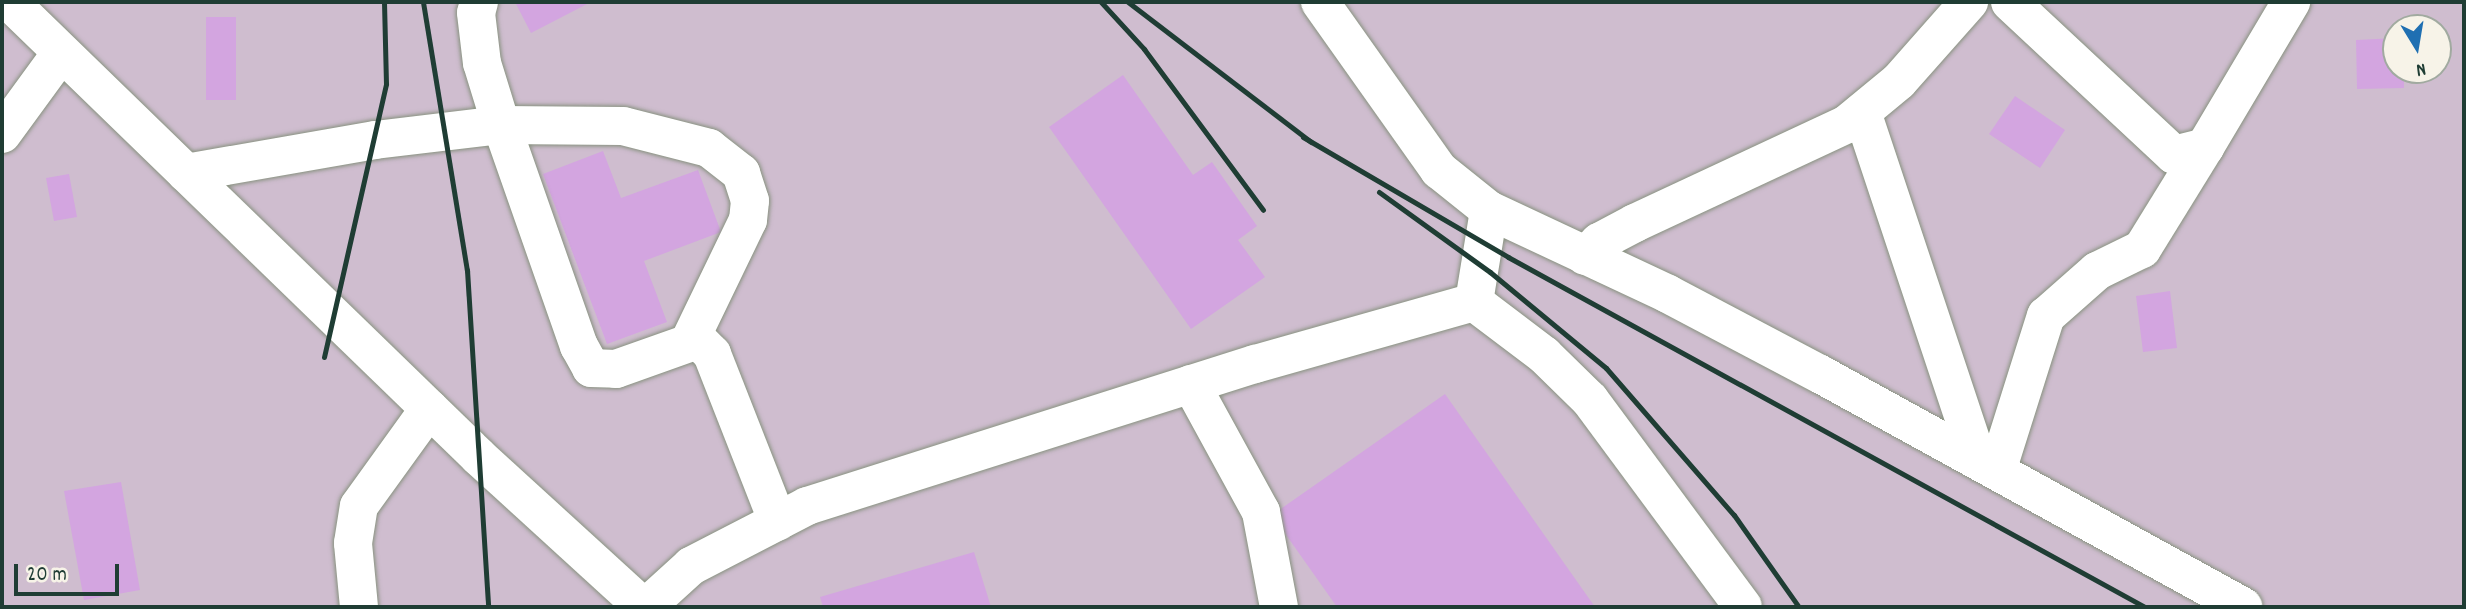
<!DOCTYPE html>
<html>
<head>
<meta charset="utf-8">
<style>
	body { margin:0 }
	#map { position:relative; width:2466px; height:609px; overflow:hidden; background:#f0e6cc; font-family:Dekko,sans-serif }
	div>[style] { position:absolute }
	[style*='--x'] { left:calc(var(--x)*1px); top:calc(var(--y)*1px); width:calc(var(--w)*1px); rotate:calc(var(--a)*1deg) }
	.industrial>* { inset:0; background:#cfbdcf }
	.building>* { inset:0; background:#d3a5e0 }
	.roads { filter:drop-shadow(0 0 2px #889280) drop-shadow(0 0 2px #889280) }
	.minor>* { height:38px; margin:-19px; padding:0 19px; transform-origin:19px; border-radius:19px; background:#fff }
	.rail>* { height:5px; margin:-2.5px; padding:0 2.5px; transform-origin:2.5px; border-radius:2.5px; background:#1f3d34 }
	span { translate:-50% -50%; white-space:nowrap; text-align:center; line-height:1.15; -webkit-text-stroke:5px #f7f3e8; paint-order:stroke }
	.frame { position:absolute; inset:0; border:4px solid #1f3d34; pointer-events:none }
	.north { position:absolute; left:2382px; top:14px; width:70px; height:70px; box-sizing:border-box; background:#f7f3e8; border:2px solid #a1aaa0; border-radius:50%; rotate:169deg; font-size:19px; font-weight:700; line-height:28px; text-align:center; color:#1f3d34 }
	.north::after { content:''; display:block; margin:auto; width:24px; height:32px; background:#1f6fb2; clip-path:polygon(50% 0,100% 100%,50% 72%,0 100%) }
	.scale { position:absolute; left:14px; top:564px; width:105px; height:32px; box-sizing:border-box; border:4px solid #1f3d34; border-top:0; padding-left:9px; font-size:21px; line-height:24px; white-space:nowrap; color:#1f3d34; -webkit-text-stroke:5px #f7f3e8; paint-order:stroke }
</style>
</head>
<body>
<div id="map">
	<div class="industrial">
		<i style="clip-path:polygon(evenodd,2px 2px,2464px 2px,2464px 607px,2px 607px,2px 2px,2396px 28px,2438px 28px,2438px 70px,2396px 70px,2396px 28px)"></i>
	</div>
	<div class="building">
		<i style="clip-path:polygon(515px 2px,591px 2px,531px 33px)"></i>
		<i style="clip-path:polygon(206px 17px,236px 17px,236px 100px,206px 100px)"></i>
		<i style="clip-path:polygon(2396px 38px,2396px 70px,2404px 70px,2404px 88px,2357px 89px,2356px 40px)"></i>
		<i style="clip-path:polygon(1123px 75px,1193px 175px,1212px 162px,1257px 226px,1238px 240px,1265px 277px,1191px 329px,1049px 127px)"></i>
		<i style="clip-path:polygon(2015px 96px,2065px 130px,2040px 168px,1989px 134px)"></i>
		<i style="clip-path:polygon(603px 151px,621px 198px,698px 170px,721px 232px,644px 261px,667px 322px,607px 344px,543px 174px)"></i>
		<i style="clip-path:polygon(69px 174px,77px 217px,54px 221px,46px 178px)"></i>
		<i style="clip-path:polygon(2170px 291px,2177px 348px,2143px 352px,2136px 296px)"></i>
		<i style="clip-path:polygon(1445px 394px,1595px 607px,1337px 607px,1272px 515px)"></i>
		<i style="clip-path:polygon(121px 482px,140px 590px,84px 600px,64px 491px)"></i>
		<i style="clip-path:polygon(974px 552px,991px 607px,823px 607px,820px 597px)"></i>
	</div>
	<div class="roads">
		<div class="minor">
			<i style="--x:10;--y:2;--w:653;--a:44.13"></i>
			<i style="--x:479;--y:457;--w:222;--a:42.4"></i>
			<i style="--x:479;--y:2;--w:11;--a:105"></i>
			<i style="--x:476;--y:13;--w:50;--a:83.2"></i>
			<i style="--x:482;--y:63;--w:54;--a:72.9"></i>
			<i style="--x:498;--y:115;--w:245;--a:70.7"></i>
			<i style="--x:579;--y:346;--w:25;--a:61"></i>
			<i style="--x:591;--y:368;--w:25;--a:2"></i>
			<i style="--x:616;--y:369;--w:87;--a:-19.5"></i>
			<i style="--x:698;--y:340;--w:20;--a:45"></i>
			<i style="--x:712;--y:354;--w:180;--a:68.6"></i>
			<i style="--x:1320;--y:2;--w:206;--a:54.7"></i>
			<i style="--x:1439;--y:170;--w:64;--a:38.7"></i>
			<i style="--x:1489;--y:210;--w:198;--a:25.1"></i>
			<i style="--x:1668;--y:294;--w:172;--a:27.8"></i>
			<i style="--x:1820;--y:374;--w:483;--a:28.8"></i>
			<i style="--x:2010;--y:2;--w:224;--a:43"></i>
			<i style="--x:2174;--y:155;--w:32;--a:-14"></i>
			<i style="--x:2205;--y:147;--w:169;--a:-59.3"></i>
			<i style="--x:1862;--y:112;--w:367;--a:71.6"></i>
			<i style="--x:2;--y:134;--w:100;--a:-53.9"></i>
			<i style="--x:186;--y:173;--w:192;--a:-9.9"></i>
			<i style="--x:375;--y:140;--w:127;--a:-6.8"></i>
			<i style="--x:501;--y:125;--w:122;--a:0.5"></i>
			<i style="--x:623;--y:126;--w:89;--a:14.3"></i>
			<i style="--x:709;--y:148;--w:41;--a:38"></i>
			<i style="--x:741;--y:173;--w:29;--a:72"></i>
			<i style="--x:750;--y:201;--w:19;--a:96"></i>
			<i style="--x:748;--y:220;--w:136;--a:115.8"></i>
			<i style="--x:1585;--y:256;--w:20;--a:-45"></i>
			<i style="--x:1599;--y:242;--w:41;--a:-27.8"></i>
			<i style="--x:1635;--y:223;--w:234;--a:-25"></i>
			<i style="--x:1847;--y:124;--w:67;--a:-39.6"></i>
			<i style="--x:1899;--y:81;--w:106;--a:-48.5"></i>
			<i style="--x:1474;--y:302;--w:88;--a:37.1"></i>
			<i style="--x:1544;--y:355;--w:64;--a:44.4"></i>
			<i style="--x:1590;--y:400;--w:257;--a:53.5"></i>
			<i style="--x:1474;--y:302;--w:93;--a:-80.7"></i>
			<i style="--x:1191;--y:384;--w:146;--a:61.3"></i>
			<i style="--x:1261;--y:512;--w:97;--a:79.3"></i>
			<i style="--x:1997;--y:471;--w:163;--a:-72.5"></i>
			<i style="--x:2046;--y:316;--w:68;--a:-41.4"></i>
			<i style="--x:2097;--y:271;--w:50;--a:-26.1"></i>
			<i style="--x:2142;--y:249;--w:120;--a:-58.3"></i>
			<i style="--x:359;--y:607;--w:64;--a:-95.4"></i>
			<i style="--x:353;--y:543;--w:37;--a:-81"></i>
			<i style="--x:359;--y:506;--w:120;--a:-54.2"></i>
			<i style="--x:646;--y:607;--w:61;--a:-42.3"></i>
			<i style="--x:691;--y:566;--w:131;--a:-27.3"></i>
			<i style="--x:807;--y:506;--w:470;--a:-17.6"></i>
			<i style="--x:1255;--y:364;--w:228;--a:-15.8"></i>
		</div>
	</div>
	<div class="rail">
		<i style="--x:423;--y:2;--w:272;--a:80.7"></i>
		<i style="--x:467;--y:270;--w:338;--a:86.4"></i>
		<i style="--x:1101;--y:2;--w:64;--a:47.5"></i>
		<i style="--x:1144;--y:49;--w:200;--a:53.5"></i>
		<i style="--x:1128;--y:2;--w:230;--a:37.4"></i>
		<i style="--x:1303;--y:137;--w:238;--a:30.3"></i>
		<i style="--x:1508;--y:257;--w:727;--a:28.79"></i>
		<i style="--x:1379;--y:192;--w:137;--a:35.8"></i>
		<i style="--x:1490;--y:272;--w:151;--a:39.6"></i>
		<i style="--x:1606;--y:368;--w:195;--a:49"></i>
		<i style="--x:1734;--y:515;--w:113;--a:54.8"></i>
		<i style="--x:324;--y:357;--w:280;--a:-77.2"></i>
		<i style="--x:386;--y:84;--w:82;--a:-91.4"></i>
	</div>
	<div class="frame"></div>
	<div class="north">N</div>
	<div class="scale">20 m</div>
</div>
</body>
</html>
